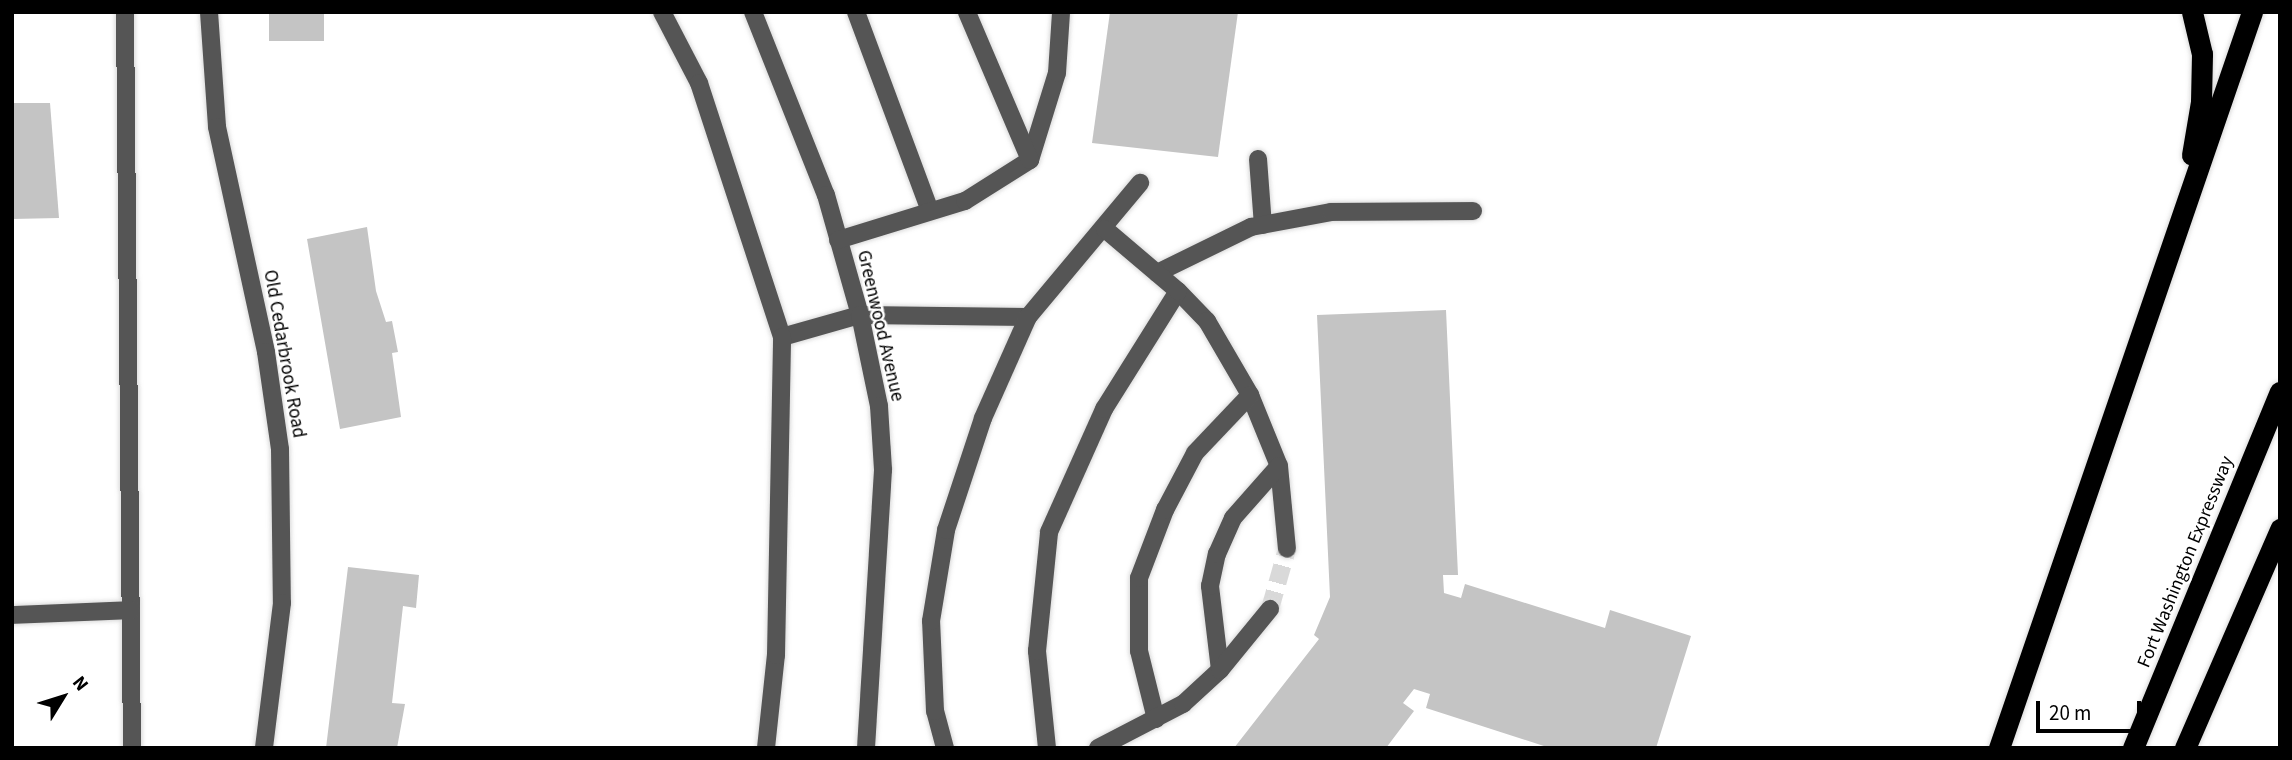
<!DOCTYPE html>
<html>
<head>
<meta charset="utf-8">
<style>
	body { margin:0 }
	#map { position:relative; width:2292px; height:760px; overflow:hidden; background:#fff; font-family:"Source Sans 3",sans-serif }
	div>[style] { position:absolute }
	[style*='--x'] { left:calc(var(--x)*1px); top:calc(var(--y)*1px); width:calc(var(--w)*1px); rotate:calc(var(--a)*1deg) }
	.building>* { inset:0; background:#c4c4c4 }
	.minor-tunnel>* { height:18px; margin-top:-9px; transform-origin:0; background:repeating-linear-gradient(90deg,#d9d9d9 0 18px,transparent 0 27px) }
	.roads { filter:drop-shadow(0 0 2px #dbdbdb) drop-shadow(0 0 2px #dbdbdb) }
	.minor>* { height:18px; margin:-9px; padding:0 9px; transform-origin:9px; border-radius:9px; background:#555 }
	.highway>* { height:21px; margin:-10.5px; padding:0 10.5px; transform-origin:10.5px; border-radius:10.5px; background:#000 }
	span { translate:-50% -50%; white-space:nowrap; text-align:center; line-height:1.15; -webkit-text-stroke:5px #fff; paint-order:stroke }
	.street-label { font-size:19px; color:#000 }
	.frame { position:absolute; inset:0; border:14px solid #000; pointer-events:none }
	.north { position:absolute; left:28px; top:662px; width:70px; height:70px; -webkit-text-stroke:5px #fff; paint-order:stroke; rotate:52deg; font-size:19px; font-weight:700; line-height:28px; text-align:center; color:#000 }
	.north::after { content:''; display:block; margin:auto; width:24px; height:32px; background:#000; clip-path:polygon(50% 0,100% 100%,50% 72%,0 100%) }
	.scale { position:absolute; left:2036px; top:701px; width:105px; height:32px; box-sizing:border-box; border:4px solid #000; border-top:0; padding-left:9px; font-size:21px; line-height:24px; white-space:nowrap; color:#000; -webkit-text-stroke:5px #fff; paint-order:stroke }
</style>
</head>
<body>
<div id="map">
	<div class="building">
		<i style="clip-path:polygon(269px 12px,324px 12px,324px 41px,269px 41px)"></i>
		<i style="clip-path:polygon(1110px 12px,1238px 12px,1218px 157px,1092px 143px)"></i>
		<i style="clip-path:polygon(12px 103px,50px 103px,59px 218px,12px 219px)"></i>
		<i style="clip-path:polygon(367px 227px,376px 291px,386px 322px,392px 321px,398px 352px,392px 353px,401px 417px,340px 429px,307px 239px)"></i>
		<i style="clip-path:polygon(1446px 310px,1458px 575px,1443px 575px,1444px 593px,1461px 598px,1465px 584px,1605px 628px,1610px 610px,1691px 636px,1656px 748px,1550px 748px,1426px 708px,1430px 694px,1414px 689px,1403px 703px,1414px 711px,1386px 748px,1234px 748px,1319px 639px,1314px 635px,1330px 597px,1317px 315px)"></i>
		<i style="clip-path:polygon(348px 567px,419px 575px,416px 608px,403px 606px,392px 703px,405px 704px,397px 748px,326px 748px)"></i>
	</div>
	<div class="minor-tunnel">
		<i style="--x:1270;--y:609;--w:62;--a:-74.2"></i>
	</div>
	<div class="roads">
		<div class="minor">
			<i style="--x:125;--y:12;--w:736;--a:89.46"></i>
			<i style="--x:209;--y:12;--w:115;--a:86"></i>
			<i style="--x:217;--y:127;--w:230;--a:77.7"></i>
			<i style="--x:266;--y:352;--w:98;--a:81.8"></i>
			<i style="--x:280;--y:449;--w:154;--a:89.3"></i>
			<i style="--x:282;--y:603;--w:146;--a:97.1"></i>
			<i style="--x:662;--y:12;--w:80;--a:62.5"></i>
			<i style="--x:699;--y:83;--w:267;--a:71.9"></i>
			<i style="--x:782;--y:337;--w:81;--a:-15.8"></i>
			<i style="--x:860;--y:315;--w:168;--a:0.7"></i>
			<i style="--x:1028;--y:317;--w:175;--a:-50.1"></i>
			<i style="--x:753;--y:12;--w:197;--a:68.3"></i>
			<i style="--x:826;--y:195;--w:125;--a:74.2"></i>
			<i style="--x:860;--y:315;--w:93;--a:78.2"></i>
			<i style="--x:879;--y:406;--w:64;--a:86.4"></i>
			<i style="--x:883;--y:470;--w:279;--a:93.5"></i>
			<i style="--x:856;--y:12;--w:212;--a:69.6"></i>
			<i style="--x:1258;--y:159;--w:66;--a:85.7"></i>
			<i style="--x:1030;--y:160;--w:91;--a:-72.8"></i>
			<i style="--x:1057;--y:73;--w:61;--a:-86.2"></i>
			<i style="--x:838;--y:240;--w:133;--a:-17.1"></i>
			<i style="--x:965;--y:201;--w:77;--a:-32.2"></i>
			<i style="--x:1030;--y:160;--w:161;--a:-113.1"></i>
			<i style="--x:1157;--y:273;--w:105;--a:-26.1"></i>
			<i style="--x:1251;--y:227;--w:81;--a:-10.6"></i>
			<i style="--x:1331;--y:212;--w:142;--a:-0.4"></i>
			<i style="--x:1178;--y:291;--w:42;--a:46"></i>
			<i style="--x:1207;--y:321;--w:86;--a:59.8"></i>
			<i style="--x:1250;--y:395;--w:77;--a:67.8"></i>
			<i style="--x:1279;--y:466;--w:83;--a:84.5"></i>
			<i style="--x:12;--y:615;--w:119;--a:-2.4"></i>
			<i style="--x:1220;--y:670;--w:85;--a:-96.8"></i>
			<i style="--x:1210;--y:586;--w:33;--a:-78"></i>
			<i style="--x:1217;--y:554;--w:39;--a:-66"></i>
			<i style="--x:1233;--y:518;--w:69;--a:-48.5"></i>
			<i style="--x:1156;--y:719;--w:70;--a:-104"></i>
			<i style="--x:1139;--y:651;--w:73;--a:-90"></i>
			<i style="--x:1139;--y:578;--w:73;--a:-69.1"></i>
			<i style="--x:1165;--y:510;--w:64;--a:-62.2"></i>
			<i style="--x:1195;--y:453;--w:80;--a:-46.5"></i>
			<i style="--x:766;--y:748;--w:94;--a:-83.9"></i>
			<i style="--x:776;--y:655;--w:318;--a:-88.9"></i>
			<i style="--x:945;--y:748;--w:38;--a:-105"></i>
			<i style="--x:935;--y:711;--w:90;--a:-92.5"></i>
			<i style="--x:931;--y:621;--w:92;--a:-80.6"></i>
			<i style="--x:946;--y:530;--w:118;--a:-71.7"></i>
			<i style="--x:983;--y:418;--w:111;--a:-66"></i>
			<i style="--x:1047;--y:748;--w:98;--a:-95.9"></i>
			<i style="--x:1037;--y:651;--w:120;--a:-84.2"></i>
			<i style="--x:1049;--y:532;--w:135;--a:-65.9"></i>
			<i style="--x:1104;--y:409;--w:139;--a:-57.9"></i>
			<i style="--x:1178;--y:291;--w:96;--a:-139.7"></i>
			<i style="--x:1098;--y:748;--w:96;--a:-27.4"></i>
			<i style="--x:1183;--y:704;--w:50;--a:-42.6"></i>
			<i style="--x:1220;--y:670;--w:79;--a:-50.7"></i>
		</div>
		<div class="highway">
			<i style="--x:2192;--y:155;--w:54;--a:-80.4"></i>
			<i style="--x:2201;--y:102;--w:48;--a:-88.8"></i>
			<i style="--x:2202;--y:54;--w:43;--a:-103.4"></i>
			<i style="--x:1999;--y:748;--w:778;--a:-71.03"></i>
			<i style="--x:2133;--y:748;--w:385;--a:-67.6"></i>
			<i style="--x:2185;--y:748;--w:239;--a:-66.5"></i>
		</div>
	</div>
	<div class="street-label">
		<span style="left:880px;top:326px;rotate:77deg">Greenwood Avenue</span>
		<span style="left:284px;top:354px;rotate:80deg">Old Cedarbrook Road</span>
		<span style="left:2186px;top:562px;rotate:-68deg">Fort Washington Expressway</span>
	</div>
	<div class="frame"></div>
	<div class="north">N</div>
	<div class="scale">20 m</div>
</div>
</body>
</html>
